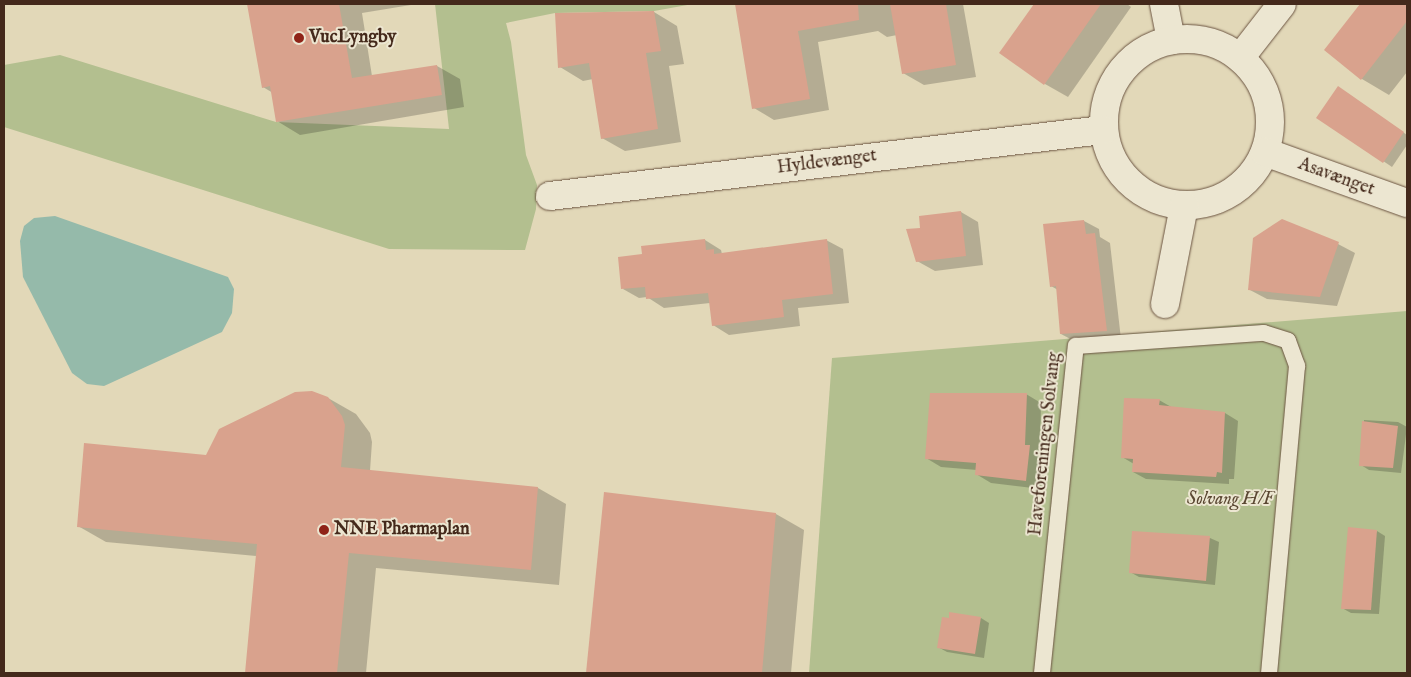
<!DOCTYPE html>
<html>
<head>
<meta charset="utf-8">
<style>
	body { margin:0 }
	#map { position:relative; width:1411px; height:677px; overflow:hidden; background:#e2d8b8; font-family:"IM FELL English",serif }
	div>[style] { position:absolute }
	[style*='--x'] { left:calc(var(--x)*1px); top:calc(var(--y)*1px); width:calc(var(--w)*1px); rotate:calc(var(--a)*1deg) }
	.green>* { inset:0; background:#b3bf8f }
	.water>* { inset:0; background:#95baaa }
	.shadow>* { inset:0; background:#0003 }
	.building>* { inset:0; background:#d9a28d }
	.roads { filter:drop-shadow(0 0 1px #6c5542) drop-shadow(0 0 1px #6c5542) }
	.lane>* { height:16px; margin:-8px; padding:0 8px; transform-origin:8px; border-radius:8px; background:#ece6d1 }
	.street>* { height:28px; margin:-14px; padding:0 14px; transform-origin:14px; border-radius:14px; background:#ece6d1 }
	.street>.ring { margin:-14px; padding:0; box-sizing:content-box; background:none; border:28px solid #ece6d1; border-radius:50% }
	.dots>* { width:14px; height:14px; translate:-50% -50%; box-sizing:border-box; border:2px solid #ece6d1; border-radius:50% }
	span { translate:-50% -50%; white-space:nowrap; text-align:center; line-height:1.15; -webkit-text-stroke:4px #ece6d1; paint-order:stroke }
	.poi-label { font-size:18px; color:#44291b; font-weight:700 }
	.left { translate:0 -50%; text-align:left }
	.street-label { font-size:18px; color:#44291b }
	.park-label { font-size:18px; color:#5a4732; font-style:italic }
	.frame { position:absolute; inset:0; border:5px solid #44291b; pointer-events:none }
</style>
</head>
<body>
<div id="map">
	<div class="green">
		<i style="clip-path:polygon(435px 4px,693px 4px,654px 11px,555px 13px,506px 23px,511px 42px,526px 155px,537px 185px,536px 209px,525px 250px,389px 249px,4px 127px,4px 65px,60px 55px,276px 122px,449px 129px)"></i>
		<i style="clip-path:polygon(1407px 311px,1407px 673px,809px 673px,832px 358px)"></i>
	</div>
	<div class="water">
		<i style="clip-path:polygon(55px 216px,228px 277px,234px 289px,232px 313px,222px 332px,104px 386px,87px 384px,72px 373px,23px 277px,20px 241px,24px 226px,34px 218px)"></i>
	</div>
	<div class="shadow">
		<i style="clip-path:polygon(248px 4px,417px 4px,362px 13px,372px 76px,437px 66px,460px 79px,464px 107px,300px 135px,277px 121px,273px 93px,263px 87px)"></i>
		<i style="clip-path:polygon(737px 4px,963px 4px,976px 77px,924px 85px,903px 73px,897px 35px,887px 37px,878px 31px,818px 42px,829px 110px,774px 120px,754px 108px)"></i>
		<i style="clip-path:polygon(1033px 4px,1127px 4px,1131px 7px,1068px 97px,1045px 84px)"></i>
		<i style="clip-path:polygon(1362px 4px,1407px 4px,1407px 72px,1389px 95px,1362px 79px,1325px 50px)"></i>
		<i style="clip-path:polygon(654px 12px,677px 26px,684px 64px,669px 66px,681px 142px,625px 151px,602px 138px,593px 79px,583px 81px,560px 67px)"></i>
		<i style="clip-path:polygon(1347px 93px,1407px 135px,1407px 145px,1392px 167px,1318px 117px)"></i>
		<i style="clip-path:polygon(961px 212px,978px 222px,983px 265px,935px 271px,917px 261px,921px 229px)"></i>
		<i style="clip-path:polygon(1084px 221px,1099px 229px,1100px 237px,1110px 243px,1121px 339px,1076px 342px,1061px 334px,1058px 290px,1051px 286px,1044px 225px)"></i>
		<i style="clip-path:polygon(705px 240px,721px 250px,722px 254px,826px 240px,843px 249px,849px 303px,798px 308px,800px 326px,729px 335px,713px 325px,710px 303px,664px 308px,647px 297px,639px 298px,623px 289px,643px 255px,642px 247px)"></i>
		<i style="clip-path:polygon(1338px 244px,1355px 253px,1337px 306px,1267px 299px,1250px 290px)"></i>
		<i style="clip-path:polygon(1026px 394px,1041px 403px,1040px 453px,1044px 455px,1041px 489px,991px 483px,976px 474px,977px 470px,941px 467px,926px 458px)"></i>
		<i style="clip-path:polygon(328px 398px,356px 414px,370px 433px,372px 442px,370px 471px,538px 488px,566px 504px,559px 585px,376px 568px,366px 673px,246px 673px,257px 556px,106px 542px,78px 526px,206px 456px)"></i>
		<i style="clip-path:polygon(1159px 400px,1173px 408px,1225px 413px,1238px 421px,1234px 479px,1229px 479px,1229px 484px,1146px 479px,1133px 472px,1134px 464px,1122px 457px)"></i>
		<i style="clip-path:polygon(1364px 420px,1398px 422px,1407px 427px,1401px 473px,1369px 470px,1361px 465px)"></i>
		<i style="clip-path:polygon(606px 494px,776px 514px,804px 530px,791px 673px,587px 673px)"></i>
		<i style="clip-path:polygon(1377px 531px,1385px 536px,1379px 614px,1351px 613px,1342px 608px)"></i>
		<i style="clip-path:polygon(1133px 533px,1210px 538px,1219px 542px,1215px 585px,1139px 577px,1130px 572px)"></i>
		<i style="clip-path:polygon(981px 618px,989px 623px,984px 658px,947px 652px,938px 647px)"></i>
	</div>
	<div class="building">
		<i style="clip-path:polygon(247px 4px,339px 4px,352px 78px,437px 65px,442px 95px,276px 122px,270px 86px,262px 88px)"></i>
		<i style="clip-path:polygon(735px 4px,858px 4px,859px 20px,798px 31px,810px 99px,752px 109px)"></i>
		<i style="clip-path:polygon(890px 4px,946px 4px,956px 65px,902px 74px)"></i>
		<i style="clip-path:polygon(1034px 4px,1101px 4px,1044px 85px,999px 53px)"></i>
		<i style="clip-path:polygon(1360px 4px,1407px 4px,1407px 21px,1361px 80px,1324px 50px)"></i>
		<i style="clip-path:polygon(654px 11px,661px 51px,646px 53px,658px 129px,601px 139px,589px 63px,558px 68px,555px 13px)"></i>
		<i style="clip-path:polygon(1338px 86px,1404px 132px,1383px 163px,1316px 118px)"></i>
		<i style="clip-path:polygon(961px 211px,966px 256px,916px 262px,906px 229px,920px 228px,919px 216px)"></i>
		<i style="clip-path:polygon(1282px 219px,1339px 242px,1320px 297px,1248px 290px,1253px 238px)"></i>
		<i style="clip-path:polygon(1084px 220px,1086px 234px,1095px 233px,1107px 331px,1060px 334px,1056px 286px,1050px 287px,1043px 224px)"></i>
		<i style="clip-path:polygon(705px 239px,706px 250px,714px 249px,714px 254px,827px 239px,833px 294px,782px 300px,784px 317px,712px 326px,708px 293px,646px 299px,645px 287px,621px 289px,618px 257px,642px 254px,641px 246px)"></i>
		<i style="clip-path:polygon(312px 391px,328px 397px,342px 416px,345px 425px,341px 467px,538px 487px,531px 570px,349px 553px,337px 673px,245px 673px,257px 544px,77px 527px,84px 443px,206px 455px,219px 429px,295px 392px)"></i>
		<i style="clip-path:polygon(930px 393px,1027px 393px,1025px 445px,1030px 445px,1026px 481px,975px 475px,976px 463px,925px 459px)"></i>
		<i style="clip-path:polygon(1124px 398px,1160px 399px,1159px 405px,1225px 412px,1222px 473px,1217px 472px,1216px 477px,1132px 472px,1133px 459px,1121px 458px)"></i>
		<i style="clip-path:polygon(1362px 421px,1398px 426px,1393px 468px,1359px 466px)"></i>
		<i style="clip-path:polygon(604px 492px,776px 513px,762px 673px,586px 673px)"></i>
		<i style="clip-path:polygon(1348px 527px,1377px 530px,1371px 610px,1341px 609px)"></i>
		<i style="clip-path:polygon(1132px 531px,1210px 536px,1206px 581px,1129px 573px)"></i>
		<i style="clip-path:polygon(949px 612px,981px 617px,975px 654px,937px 648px,942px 617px,949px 618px)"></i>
	</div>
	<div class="roads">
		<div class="lane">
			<i style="--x:1042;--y:673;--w:329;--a:-84.1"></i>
			<i style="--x:1076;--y:346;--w:188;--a:-4"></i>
			<i style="--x:1264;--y:333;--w:25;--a:18"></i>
			<i style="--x:1288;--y:341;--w:27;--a:70"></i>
			<i style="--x:1297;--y:366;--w:308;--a:95.2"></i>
		</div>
		<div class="street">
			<i style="--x:1164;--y:4;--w:37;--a:79"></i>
			<i class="ring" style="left:1104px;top:39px;width:138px;height:138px"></i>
			<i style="--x:1240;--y:58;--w:68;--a:-52.1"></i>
			<i style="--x:1265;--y:152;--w:151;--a:19.8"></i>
			<i style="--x:550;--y:196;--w:557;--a:-6.81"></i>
			<i style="--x:1165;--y:304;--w:100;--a:-79"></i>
		</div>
	</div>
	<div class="dots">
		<i style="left:299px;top:38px;background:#8f2418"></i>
		<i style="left:324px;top:530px;background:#8f2418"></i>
	</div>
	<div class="poi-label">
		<span class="left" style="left:309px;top:38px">VucLyngby</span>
		<span class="left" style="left:334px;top:530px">NNE Pharmaplan</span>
	</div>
	<div class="street-label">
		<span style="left:827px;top:163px;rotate:-7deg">Hyldevænget</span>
		<span style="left:1336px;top:178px;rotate:20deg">Asavænget</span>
		<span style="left:1046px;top:444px;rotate:-84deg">Haveforeningen Solvang</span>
	</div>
	<div class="park-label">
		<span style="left:1230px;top:500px">Solvang H/F</span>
	</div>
	<div class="frame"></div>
</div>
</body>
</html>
